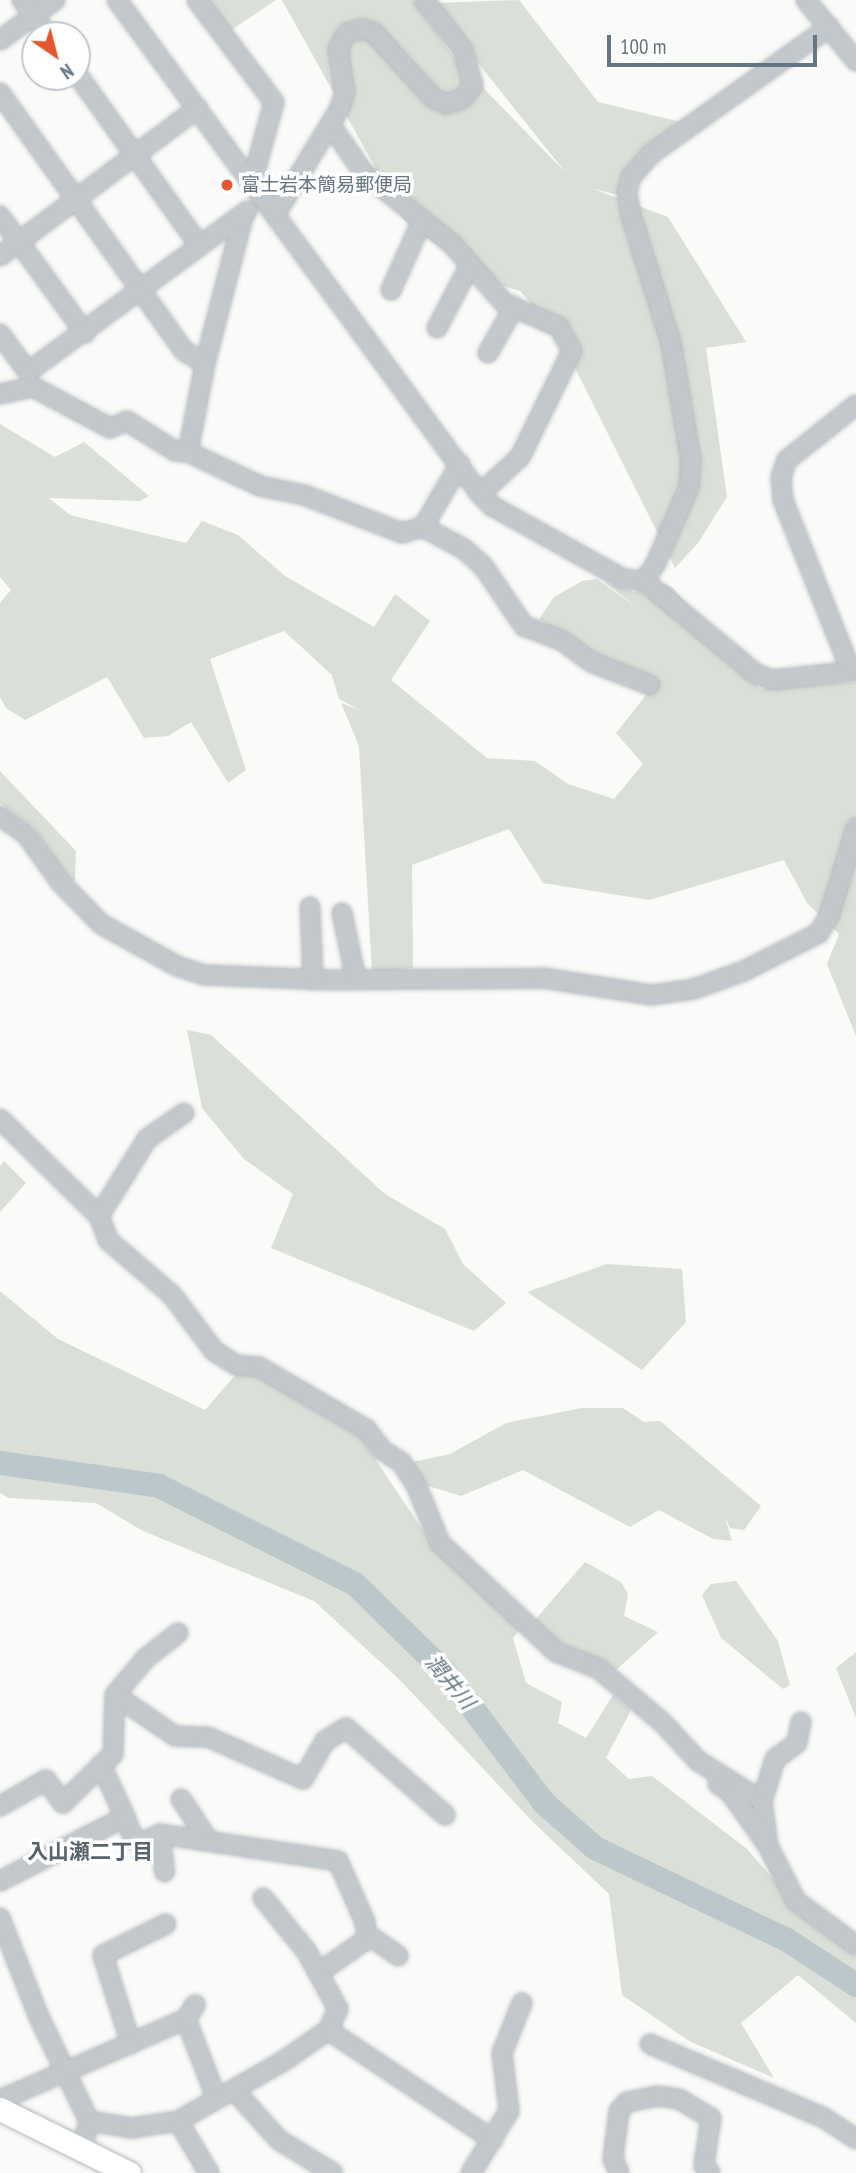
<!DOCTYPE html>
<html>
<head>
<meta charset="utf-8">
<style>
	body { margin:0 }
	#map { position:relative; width:856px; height:2173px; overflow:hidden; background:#fafaf8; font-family:"PT Sans Narrow","Noto Sans JP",sans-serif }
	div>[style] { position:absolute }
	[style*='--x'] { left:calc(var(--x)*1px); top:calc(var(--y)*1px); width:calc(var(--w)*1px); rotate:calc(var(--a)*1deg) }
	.green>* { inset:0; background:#dadfd7 }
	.river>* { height:24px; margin:-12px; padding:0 12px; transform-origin:12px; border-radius:12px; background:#bbc7cb }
	.roads { filter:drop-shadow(0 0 2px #b5babe) drop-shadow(0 0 2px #b5babe) }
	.minor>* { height:18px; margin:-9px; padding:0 9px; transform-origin:9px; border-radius:9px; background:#c3c8cc }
	.major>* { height:23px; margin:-11.5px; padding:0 11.5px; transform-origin:11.5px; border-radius:11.5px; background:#fff }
	.dots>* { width:19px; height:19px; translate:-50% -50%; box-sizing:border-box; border:4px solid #fff; border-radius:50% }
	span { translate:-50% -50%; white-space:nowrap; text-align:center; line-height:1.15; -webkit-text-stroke:7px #fff; paint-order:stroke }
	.poi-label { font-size:19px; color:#657683 }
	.left { translate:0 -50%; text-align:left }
	.water-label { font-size:21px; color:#60757c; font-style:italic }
	.neighbourhood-label { font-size:21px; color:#57646e; font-weight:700 }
	.north { position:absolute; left:21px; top:21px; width:70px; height:70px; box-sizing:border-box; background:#fff; border:2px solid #c1c8cd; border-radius:50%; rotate:145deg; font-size:19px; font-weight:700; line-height:28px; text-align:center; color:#657683 }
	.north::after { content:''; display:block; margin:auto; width:24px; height:32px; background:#e4572e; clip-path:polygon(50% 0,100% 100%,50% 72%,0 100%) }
	.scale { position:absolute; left:607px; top:35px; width:210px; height:32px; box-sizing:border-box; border:4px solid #657683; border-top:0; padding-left:9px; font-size:21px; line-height:24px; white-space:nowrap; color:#657683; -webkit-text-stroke:5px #fff; paint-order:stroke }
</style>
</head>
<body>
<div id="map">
	<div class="green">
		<i style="clip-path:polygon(202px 0,276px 0,227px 33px)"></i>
		<i style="clip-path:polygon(282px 0,413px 0,455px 59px,566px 173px,462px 43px,435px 3px,519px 0,598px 102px,681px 122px,640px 156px,617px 195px,591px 188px,668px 217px,746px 342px,706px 348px,727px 497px,698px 543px,675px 568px,565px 348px,544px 318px,520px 291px,484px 280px,405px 221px)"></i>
		<i style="clip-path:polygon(0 424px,55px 457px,84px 442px,149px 496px,140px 501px,49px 498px,70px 515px,186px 543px,202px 521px,238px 535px,285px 576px,374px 627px,395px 594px,430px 621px,391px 680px,487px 758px,535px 761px,568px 784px,614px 799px,643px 764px,616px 733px,658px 680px,599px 659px,539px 619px,554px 597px,582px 581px,597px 579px,642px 611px,604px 582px,634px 592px,661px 583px,672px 587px,760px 689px,856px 682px,856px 1036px,827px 964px,839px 934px,807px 903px,784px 860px,649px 900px,543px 883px,509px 829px,412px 865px,413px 968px,372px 973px,359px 746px,341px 703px,360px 710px,339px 699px,332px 675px,284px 631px,210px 659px,246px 770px,228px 783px,191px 722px,168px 736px,144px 738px,107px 677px,25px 720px,6px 708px,0 697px,0 603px,11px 590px,0 577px)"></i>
		<i style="clip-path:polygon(0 771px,76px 851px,75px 881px,62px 877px,35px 827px,0 803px)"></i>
		<i style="clip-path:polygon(187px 1030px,211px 1035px,385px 1194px,445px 1229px,463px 1264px,506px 1303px,474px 1331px,271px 1248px,293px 1194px,244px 1159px,202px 1108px)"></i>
		<i style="clip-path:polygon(4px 1161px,26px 1183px,0 1212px,0 1166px)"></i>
		<i style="clip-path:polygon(607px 1264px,682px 1269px,686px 1322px,642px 1370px,527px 1292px)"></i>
		<i style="clip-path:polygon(0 1291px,58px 1339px,205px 1410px,244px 1365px,357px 1432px,430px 1541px,522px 1627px,513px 1638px,526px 1683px,562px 1702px,558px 1723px,586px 1738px,613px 1695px,631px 1710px,606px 1758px,629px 1779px,652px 1776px,747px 1849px,817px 1929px,856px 1955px,856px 2023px,798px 1975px,741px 2023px,774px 2078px,689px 2041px,622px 1995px,609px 1894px,533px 1822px,401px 1681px,314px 1601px,143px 1531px,96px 1503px,9px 1498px,0 1493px)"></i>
		<i style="clip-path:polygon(582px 1408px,623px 1408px,644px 1422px,660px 1421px,761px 1506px,744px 1530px,730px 1528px,725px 1517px,732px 1541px,713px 1539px,659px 1510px,630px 1527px,523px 1470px,461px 1496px,425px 1485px,408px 1463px,450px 1454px,506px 1423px)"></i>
		<i style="clip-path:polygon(585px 1562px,621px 1582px,628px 1594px,624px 1616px,658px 1632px,615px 1671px,566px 1650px,535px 1620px)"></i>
		<i style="clip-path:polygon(736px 1581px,778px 1641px,790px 1685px,783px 1689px,721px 1638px,702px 1595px,711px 1584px)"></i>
		<i style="clip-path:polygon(856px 1652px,856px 1718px,836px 1668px)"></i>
	</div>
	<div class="river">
		<i style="--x:0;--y:1463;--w:161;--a:8.2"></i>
		<i style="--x:159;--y:1486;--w:219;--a:26.6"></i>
		<i style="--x:355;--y:1584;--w:126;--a:44.4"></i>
		<i style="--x:445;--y:1672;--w:164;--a:52.9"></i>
		<i style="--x:544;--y:1803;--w:68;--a:41.4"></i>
		<i style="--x:595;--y:1848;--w:213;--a:25.6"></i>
		<i style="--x:787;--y:1940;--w:82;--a:33.1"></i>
	</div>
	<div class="roads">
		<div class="minor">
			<i style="--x:22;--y:0;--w:44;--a:53.4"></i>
			<i style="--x:117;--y:0;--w:613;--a:53.69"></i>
			<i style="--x:480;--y:494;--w:17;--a:45"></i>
			<i style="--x:492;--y:506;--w:150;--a:29.1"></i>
			<i style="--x:623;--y:579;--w:21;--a:5"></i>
			<i style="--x:644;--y:581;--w:22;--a:-56"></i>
			<i style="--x:656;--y:563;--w:83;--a:-66.5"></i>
			<i style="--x:689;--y:487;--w:26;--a:-86"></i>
			<i style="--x:691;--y:461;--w:120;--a:-99.6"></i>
			<i style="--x:671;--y:343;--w:134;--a:-107.4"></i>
			<i style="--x:631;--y:215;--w:23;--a:-100"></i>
			<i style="--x:627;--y:192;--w:16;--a:-75"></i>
			<i style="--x:631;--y:177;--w:30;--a:-49"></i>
			<i style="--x:651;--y:154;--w:219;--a:-35.5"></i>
			<i style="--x:197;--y:0;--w:128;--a:53"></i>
			<i style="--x:274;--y:102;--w:68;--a:105.3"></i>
			<i style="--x:256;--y:168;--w:12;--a:132"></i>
			<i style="--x:806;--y:0;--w:79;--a:50.7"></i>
			<i style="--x:0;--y:40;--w:68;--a:-36"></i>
			<i style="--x:77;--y:74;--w:210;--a:54.5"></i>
			<i style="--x:0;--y:93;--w:315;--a:54.5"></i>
			<i style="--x:183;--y:350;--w:26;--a:32"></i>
			<i style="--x:332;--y:127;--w:55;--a:55.4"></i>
			<i style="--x:363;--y:172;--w:114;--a:39"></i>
			<i style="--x:452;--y:244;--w:79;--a:48.6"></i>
			<i style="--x:504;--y:303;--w:60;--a:23.6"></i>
			<i style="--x:559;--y:327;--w:27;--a:62"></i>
			<i style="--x:572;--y:351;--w:118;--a:116.1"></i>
			<i style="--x:520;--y:457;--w:54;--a:137.2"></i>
			<i style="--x:244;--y:213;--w:156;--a:104.5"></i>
			<i style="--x:205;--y:364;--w:90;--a:100.9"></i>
			<i style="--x:188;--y:452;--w:80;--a:25.3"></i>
			<i style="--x:260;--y:486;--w:45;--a:11.6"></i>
			<i style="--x:304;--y:495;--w:105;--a:21.2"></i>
			<i style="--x:402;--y:533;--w:22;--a:-16"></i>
			<i style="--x:423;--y:527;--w:73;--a:-59.6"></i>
			<i style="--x:275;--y:215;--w:125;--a:-58.7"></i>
			<i style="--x:340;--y:108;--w:16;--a:-72"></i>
			<i style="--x:345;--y:93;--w:45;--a:-99"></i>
			<i style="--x:338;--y:49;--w:18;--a:-61"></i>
			<i style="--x:347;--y:33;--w:16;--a:-15"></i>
			<i style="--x:362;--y:29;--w:13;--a:18"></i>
			<i style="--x:374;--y:33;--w:88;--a:47.8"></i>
			<i style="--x:433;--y:98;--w:14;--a:25"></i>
			<i style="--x:446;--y:104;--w:18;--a:-19"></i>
			<i style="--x:463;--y:98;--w:16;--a:-52"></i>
			<i style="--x:473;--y:85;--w:36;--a:-106"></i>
			<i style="--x:463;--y:50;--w:63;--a:-128"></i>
			<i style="--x:0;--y:216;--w:145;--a:54"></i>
			<i style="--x:0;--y:256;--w:247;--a:-36.8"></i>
			<i style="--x:391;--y:290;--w:73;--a:-65.9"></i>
			<i style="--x:437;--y:328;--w:71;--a:-62.4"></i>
			<i style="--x:0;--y:334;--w:47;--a:53.6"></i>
			<i style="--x:28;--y:372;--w:272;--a:-36.3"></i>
			<i style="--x:488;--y:353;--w:53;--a:-60.5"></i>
			<i style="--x:0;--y:394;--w:34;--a:-12"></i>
			<i style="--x:33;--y:387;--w:87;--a:28"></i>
			<i style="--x:110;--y:428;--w:18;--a:-22"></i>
			<i style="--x:127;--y:421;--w:57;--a:32"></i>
			<i style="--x:175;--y:451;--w:13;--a:4"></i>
			<i style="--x:423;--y:527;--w:47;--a:28.2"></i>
			<i style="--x:464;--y:549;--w:25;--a:42"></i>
			<i style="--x:483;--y:566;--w:73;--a:55.7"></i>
			<i style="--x:524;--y:626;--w:40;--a:21"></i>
			<i style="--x:561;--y:640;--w:37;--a:36"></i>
			<i style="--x:591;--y:662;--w:63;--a:21.3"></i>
			<i style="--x:644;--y:581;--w:146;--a:39.7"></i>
			<i style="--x:756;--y:674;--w:17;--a:21"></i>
			<i style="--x:772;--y:680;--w:84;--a:-6.1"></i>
			<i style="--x:851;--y:671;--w:184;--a:-111.7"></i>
			<i style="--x:783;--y:500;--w:23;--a:-95"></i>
			<i style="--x:781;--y:477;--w:18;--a:-71"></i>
			<i style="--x:787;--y:460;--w:88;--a:-38.6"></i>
			<i style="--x:0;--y:816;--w:32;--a:35"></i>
			<i style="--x:26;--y:834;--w:60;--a:54.5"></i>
			<i style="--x:61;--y:883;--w:57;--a:45.7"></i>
			<i style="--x:101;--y:924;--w:87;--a:28.9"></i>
			<i style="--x:177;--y:966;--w:29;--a:18"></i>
			<i style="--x:205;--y:975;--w:125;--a:2.3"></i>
			<i style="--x:330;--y:980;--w:213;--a:-0.5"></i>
			<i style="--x:543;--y:978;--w:109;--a:8.9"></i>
			<i style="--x:651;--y:995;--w:43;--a:-7.9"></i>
			<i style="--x:694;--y:989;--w:53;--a:-19.8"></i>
			<i style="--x:744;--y:971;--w:84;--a:-26.9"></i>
			<i style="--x:819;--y:933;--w:20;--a:-60"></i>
			<i style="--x:829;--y:916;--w:92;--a:-72.9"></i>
			<i style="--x:310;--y:907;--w:73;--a:87.6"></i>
			<i style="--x:342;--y:913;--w:67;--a:78"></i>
			<i style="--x:184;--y:1113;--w:45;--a:144.9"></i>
			<i style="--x:147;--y:1139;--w:91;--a:121.9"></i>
			<i style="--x:99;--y:1216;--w:26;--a:69"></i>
			<i style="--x:108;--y:1240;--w:84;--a:40.7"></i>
			<i style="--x:172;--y:1295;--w:70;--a:53.1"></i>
			<i style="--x:214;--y:1351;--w:26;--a:32"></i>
			<i style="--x:236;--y:1365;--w:23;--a:5"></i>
			<i style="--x:259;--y:1367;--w:124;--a:30.1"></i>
			<i style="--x:366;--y:1429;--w:26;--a:53"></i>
			<i style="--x:382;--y:1450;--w:24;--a:33"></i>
			<i style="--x:402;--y:1463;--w:26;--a:58"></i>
			<i style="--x:416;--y:1485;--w:63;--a:67.5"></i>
			<i style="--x:440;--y:1543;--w:159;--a:43.2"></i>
			<i style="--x:556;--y:1652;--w:46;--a:21.6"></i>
			<i style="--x:599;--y:1669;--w:82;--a:40.1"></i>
			<i style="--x:662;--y:1722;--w:53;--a:47.3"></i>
			<i style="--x:698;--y:1761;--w:75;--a:32"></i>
			<i style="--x:0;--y:1119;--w:139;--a:44.4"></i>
			<i style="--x:178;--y:1633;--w:41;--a:142"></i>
			<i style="--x:146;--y:1658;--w:48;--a:130"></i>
			<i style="--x:115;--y:1695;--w:73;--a:34.3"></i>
			<i style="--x:175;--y:1736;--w:33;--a:2"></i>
			<i style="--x:208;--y:1737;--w:104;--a:23.9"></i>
			<i style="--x:303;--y:1779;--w:44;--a:-59.9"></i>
			<i style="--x:325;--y:1741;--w:25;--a:-32"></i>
			<i style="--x:346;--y:1728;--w:132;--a:41.3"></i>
			<i style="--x:801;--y:1722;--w:21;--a:101"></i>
			<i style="--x:797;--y:1743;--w:27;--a:144"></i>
			<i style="--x:775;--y:1759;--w:44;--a:107.2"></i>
			<i style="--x:762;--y:1801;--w:45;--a:82.4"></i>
			<i style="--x:768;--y:1846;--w:62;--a:63"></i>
			<i style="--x:796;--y:1901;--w:74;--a:36.3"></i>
			<i style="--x:101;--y:1765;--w:57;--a:65.2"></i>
			<i style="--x:718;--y:1784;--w:14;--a:34"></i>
			<i style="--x:730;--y:1792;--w:62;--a:54.8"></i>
			<i style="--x:181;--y:1799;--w:49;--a:56.6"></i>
			<i style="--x:0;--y:1806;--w:53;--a:-29.5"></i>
			<i style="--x:46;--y:1780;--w:29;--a:54"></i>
			<i style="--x:63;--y:1803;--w:70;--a:-44.4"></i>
			<i style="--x:113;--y:1754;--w:59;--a:-88.1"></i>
			<i style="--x:160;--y:1834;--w:38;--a:83"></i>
			<i style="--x:0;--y:1881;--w:140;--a:-27.1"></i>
			<i style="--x:125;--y:1817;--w:24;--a:68"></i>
			<i style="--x:134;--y:1839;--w:9;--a:18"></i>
			<i style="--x:143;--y:1842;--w:19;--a:-25"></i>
			<i style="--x:160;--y:1834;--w:180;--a:8.6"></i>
			<i style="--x:338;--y:1861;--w:67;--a:66.1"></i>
			<i style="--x:365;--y:1922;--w:17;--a:83"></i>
			<i style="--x:367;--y:1939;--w:60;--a:145.2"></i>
			<i style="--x:263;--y:1898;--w:70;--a:50.8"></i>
			<i style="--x:307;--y:1952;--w:65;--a:61.5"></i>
			<i style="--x:338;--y:2009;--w:23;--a:115"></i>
			<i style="--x:0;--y:1918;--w:106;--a:68.5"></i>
			<i style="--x:39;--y:2017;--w:115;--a:64.3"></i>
			<i style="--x:89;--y:2121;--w:29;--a:104"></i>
			<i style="--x:367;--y:1934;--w:38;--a:35"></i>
			<i style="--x:186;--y:2019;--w:84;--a:69"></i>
			<i style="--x:131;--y:2044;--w:93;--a:-107.5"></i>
			<i style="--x:103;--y:1955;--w:70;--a:-26.2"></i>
			<i style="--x:650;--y:2044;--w:189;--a:23"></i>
			<i style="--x:824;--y:2118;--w:38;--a:33"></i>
			<i style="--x:234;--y:2090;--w:67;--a:48"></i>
			<i style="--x:279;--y:2140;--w:63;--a:31.4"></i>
			<i style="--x:0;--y:2100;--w:203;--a:-23.5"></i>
			<i style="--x:186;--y:2019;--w:17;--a:-57"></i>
			<i style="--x:89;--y:2121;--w:44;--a:9.2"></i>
			<i style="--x:132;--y:2128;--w:47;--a:-8.7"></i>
			<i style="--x:178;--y:2121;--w:120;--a:-29.6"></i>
			<i style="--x:282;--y:2062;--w:56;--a:-34.8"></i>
			<i style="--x:328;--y:2030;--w:198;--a:33.7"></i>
			<i style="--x:178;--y:2121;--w:61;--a:59.2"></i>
			<i style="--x:471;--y:2173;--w:73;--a:-58.5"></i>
			<i style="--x:509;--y:2111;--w:58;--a:-96.9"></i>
			<i style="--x:502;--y:2053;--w:54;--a:-68.2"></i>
			<i style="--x:619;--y:2173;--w:15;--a:-113"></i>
			<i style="--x:613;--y:2159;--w:48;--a:-82.9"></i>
			<i style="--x:619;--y:2111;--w:12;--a:-48"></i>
			<i style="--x:627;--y:2102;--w:32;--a:-11"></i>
			<i style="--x:658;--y:2096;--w:21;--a:8"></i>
			<i style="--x:679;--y:2099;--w:37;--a:31"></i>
			<i style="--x:711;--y:2118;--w:48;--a:98.5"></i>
			<i style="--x:704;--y:2165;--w:10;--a:53"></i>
		</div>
		<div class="major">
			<i style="--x:0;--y:2109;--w:144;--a:26.4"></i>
		</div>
	</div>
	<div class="dots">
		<i style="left:227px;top:185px;background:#e4572e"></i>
	</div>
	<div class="poi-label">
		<span class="left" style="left:241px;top:185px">富士岩本簡易郵便局</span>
	</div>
	<div class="water-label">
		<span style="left:450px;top:1682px;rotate:50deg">潤井川</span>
	</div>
	<div class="neighbourhood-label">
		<span style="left:90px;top:1852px">入山瀬二丁目</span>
	</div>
	<div class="north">N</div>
	<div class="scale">100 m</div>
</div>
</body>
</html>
